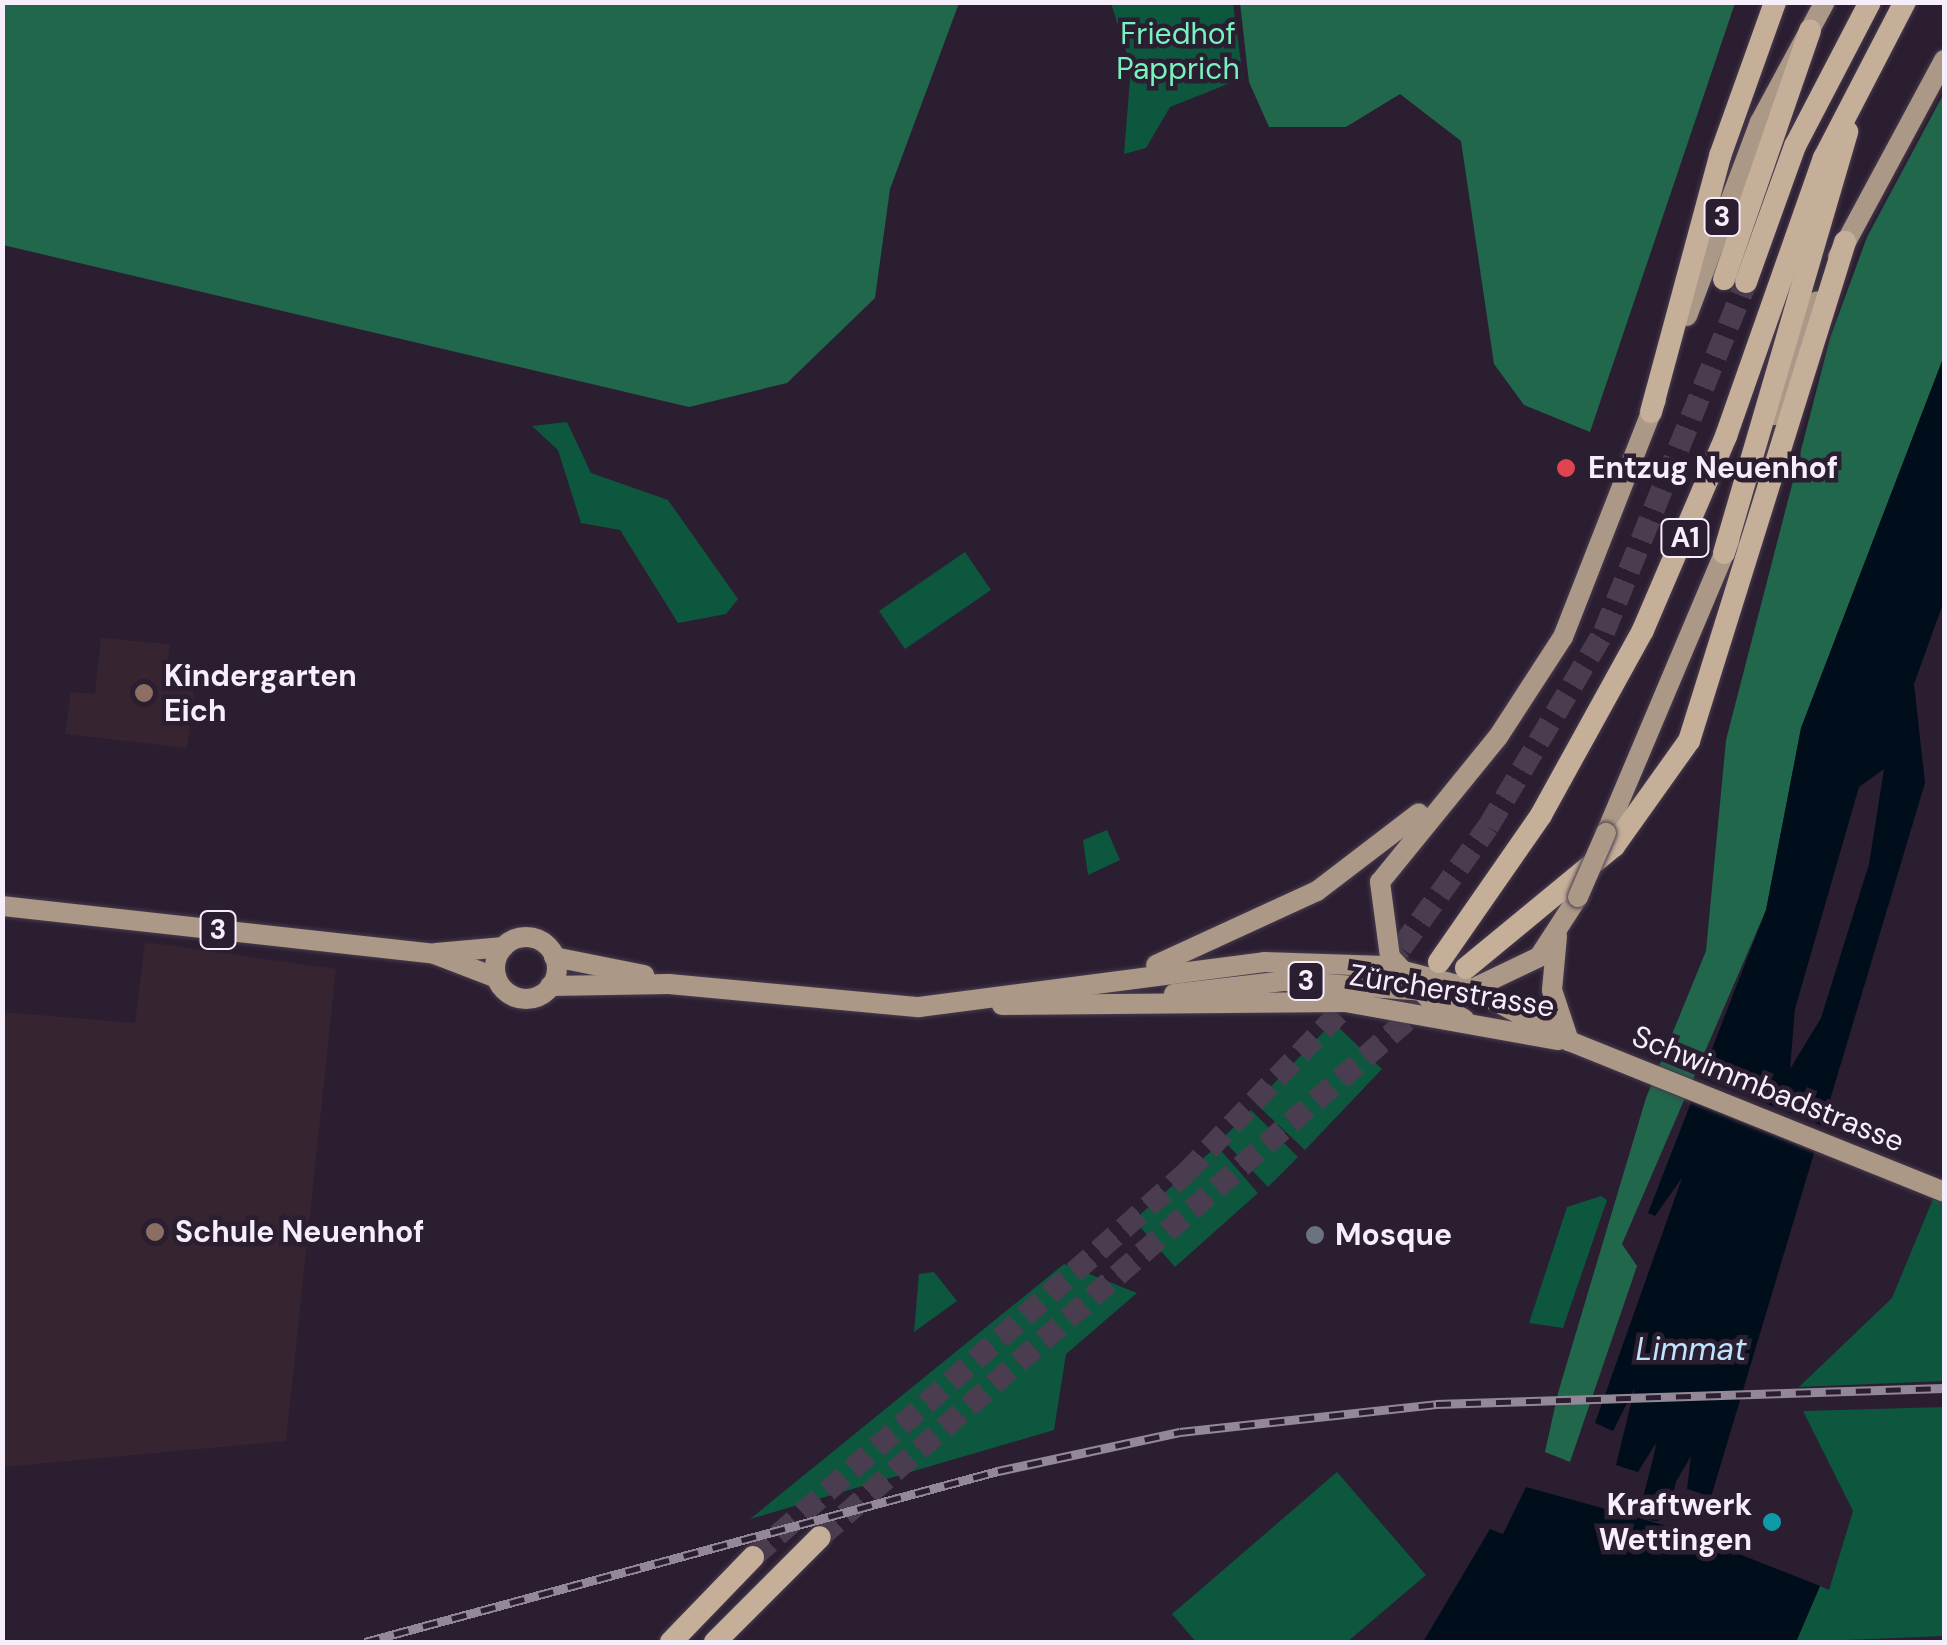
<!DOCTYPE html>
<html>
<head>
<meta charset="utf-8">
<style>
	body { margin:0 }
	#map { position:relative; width:1947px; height:1645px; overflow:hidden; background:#2b1e31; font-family:"DM Sans",sans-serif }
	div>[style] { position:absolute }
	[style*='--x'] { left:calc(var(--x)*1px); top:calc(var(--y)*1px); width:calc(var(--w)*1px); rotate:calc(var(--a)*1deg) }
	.education>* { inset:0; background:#362530 }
	.green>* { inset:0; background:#0c573d }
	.forest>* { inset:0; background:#20674c }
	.water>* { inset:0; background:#000e1c }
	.pier>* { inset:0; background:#2b1e31 }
	.river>* { height:28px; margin:-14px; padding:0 14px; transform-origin:14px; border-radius:14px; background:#000e1c }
	.highway-tunnel>* { height:22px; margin-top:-11px; transform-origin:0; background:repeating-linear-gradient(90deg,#4a3d4f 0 22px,transparent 0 33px) }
	.roads { filter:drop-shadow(0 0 2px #483b4d) drop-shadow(0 0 2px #483b4d) }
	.major>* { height:20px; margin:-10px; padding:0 10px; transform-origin:10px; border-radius:10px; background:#ab9886 }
	.major>.ring { margin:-10px; padding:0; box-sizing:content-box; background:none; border:20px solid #ab9886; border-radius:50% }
	.highway>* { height:22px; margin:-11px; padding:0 11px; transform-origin:11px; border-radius:11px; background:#c5af99 }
	.rail>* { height:9px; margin-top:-4.5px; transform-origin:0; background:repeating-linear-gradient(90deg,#2b1e31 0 15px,#938897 0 30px); box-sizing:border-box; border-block:2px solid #938897 }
	.bridges { filter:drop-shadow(0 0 2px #483b4d) drop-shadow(0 0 2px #483b4d) }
	.major-bridge>* { height:20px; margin:-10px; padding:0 10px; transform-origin:10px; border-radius:10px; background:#ab9886 }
	.dots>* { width:28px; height:28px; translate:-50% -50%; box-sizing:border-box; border:5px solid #2b1e31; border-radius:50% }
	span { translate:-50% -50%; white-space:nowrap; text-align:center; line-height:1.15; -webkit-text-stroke:9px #2b1e31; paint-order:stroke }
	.shield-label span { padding:2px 8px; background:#2b1e31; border:2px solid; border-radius:8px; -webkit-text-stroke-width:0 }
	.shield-label { font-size:28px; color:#f7eefb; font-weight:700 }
	.park-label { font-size:30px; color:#78f3c0 }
	.poi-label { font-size:30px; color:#f7eefb; font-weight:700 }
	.left { translate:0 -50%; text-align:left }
	.right { translate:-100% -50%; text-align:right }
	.street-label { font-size:30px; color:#f7eefb }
	.water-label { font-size:32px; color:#bfe4fe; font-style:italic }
	.frame { position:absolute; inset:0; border:5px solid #f7eefb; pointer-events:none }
</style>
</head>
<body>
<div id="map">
	<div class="education">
		<i style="clip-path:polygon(101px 638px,170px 644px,164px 687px,194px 690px,187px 748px,65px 734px,71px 692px,95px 694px)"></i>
		<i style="clip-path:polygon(145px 942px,336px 969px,286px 1441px,3px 1467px,3px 1012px,135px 1023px)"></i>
	</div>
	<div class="green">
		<i style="clip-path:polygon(1111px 3px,1233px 3px,1243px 78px,1170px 107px,1146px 148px,1124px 154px,1131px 67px)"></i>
		<i style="clip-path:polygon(567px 422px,591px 473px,668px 500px,738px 599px,726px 614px,678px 623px,620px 530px,581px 523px,558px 450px,532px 426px)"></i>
		<i style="clip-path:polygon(965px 552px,991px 590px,905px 649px,879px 611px)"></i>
		<i style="clip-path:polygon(1107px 830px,1120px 860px,1088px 875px,1083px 840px)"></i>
		<i style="clip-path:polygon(1333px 1022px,1382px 1069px,1305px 1150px,1255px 1103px)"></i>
		<i style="clip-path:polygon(1251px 1110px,1298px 1157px,1268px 1187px,1222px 1139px)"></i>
		<i style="clip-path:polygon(1217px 1146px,1258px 1193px,1175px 1267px,1134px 1220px)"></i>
		<i style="clip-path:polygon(1601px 1196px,1607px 1200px,1563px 1328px,1529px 1323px,1567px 1207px)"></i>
		<i style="clip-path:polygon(1933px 1199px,1944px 1203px,1944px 1381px,1799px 1387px,1892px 1298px)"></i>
		<i style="clip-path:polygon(1064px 1264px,1137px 1293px,1066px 1354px,1054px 1430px,750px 1519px)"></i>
		<i style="clip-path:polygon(934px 1272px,957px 1301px,914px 1332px,919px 1274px)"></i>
		<i style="clip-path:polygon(1944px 1407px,1944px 1636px,1796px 1642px,1820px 1586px,1829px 1590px,1853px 1511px,1803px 1411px)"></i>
		<i style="clip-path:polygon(1337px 1472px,1426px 1575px,1347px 1642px,1196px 1642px,1172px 1614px)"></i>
	</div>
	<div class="forest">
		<i style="clip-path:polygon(3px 2px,959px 2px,959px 3px,890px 189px,875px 298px,787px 383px,689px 407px,3px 245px)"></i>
		<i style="clip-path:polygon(1240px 3px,1735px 3px,1590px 432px,1524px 405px,1494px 364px,1461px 141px,1400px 94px,1346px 127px,1269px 127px,1249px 82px)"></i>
		<i style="clip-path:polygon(1944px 93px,1944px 356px,1801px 728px,1766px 910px,1622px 1244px,1637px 1266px,1570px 1462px,1545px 1452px,1558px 1393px,1646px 1098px,1706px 951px,1726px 740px,1830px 338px,1867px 237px)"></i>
	</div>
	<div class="water">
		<i style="clip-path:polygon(evenodd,1944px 356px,1944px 601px,1914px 684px,1925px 783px,1711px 1497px,1687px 1489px,1691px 1456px,1674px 1485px,1651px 1477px,1656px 1443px,1638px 1472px,1616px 1465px,1635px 1387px,1613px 1431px,1595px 1423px,1682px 1178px,1655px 1216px,1648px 1213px,1766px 910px,1801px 728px,1944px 356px,1884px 769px,1869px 864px,1821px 1018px,1790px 1069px,1795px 1009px,1859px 787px,1884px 769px)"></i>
		<i style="clip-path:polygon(1526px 1487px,1671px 1527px,1820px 1586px,1796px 1642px,1423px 1642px,1490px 1529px,1503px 1534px)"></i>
	</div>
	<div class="pier">
		<i style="clip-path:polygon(1699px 1077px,1828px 1128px,1820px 1155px,1691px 1102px)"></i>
	</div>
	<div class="river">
		<i style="--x:1655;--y:1507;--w:64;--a:-75.5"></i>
	</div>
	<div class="highway-tunnel">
		<i style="--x:820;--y:1537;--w:858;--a:-41.36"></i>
		<i style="--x:753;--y:1557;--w:579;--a:-41.57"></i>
		<i style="--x:1186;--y:1173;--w:311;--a:-46.3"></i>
		<i style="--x:1401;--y:948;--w:149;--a:-54.3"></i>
		<i style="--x:1488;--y:827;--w:227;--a:-59.3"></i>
		<i style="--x:1604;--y:632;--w:378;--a:-67.9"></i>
	</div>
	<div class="roads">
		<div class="major">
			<i style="--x:1838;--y:257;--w:224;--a:-61.7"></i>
			<i style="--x:1687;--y:316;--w:207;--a:-69.4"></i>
			<i style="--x:1760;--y:122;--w:136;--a:-61.6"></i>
			<i style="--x:1775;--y:415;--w:121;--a:-69.8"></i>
			<i style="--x:1606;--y:833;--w:318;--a:-67.1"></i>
			<i style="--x:2;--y:906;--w:435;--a:6.3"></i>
			<i style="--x:434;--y:954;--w:67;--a:20.9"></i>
			<i style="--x:1557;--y:936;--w:54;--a:95.3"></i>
			<i style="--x:1552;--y:990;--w:54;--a:71.6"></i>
			<i class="ring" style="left:495px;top:937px;width:42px;height:42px"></i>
			<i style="--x:436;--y:953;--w:68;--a:-5"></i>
			<i style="--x:554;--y:957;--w:92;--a:11.3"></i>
			<i style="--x:1156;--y:965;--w:177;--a:-24.7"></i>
			<i style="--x:1317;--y:891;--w:128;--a:-37.4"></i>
			<i style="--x:550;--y:986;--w:119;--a:-1"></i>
			<i style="--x:669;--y:984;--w:251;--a:5.3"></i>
			<i style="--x:919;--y:1007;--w:348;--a:-7.4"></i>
			<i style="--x:1264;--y:962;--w:120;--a:1.9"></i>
			<i style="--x:1384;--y:966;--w:92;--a:14.5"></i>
			<i style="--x:1473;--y:989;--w:109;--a:28.4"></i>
			<i style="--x:1569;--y:1041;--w:404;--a:21.9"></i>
			<i style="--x:1472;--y:989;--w:74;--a:-25.5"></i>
			<i style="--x:1539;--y:957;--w:72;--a:-57"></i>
			<i style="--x:1174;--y:994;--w:112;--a:-6.7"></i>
			<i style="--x:1285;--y:981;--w:138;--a:4.1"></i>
			<i style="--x:1002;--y:1005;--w:343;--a:-0.5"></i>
			<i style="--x:1345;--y:1002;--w:217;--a:10.1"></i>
			<i style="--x:1464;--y:1019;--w:38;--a:-151"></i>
			<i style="--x:1431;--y:1001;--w:60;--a:-133"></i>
			<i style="--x:1390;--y:957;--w:76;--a:-97.6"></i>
			<i style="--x:1380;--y:882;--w:187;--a:-50.9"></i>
			<i style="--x:1498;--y:737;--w:119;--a:-57"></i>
			<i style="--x:1563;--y:637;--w:255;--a:-68.6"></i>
		</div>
		<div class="highway">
			<i style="--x:1724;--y:279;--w:263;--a:-70.9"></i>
			<i style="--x:1746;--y:282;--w:145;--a:-70.2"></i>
			<i style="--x:1795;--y:146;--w:162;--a:-62.5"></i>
			<i style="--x:1651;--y:412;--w:265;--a:-74.9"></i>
			<i style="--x:1720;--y:156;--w:164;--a:-70.3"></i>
			<i style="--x:1724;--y:553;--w:439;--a:-73.7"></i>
			<i style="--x:1439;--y:962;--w:179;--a:-55.2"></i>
			<i style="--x:1541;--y:815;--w:211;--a:-61.1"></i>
			<i style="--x:1643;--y:630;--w:211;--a:-66.8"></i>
			<i style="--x:1726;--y:436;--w:295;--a:-70.6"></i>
			<i style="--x:1824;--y:158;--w:176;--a:-62.6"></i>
			<i style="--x:1466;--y:968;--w:192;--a:-39.5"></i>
			<i style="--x:1614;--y:846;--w:129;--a:-54.5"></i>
			<i style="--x:1689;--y:741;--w:523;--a:-72.64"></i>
			<i style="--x:671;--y:1642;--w:118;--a:-46"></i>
			<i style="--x:715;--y:1642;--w:148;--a:-45"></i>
		</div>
	</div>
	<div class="rail">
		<i style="--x:365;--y:1642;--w:656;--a:-15.12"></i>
		<i style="--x:998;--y:1471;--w:186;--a:-12.1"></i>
		<i style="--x:1180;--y:1432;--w:258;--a:-6.2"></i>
		<i style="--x:1436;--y:1404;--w:508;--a:-1.8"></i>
	</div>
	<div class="bridges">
		<div class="major-bridge">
			<i style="--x:1578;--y:897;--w:70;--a:-66.4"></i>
		</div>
	</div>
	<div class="dots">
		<i style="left:1566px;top:468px;background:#e0444e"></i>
		<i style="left:144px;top:693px;background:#8d6e63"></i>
		<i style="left:155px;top:1232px;background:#8d6e63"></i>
		<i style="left:1315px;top:1235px;background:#6b7280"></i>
		<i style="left:1772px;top:1522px;background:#0f9aa8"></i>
	</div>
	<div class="shield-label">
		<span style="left:1722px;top:217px">3</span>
		<span style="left:1685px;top:538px">A1</span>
		<span style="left:218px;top:930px">3</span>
		<span style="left:1306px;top:981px">3</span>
	</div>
	<div class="park-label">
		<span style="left:1178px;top:51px">Friedhof<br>Papprich</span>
	</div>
	<div class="poi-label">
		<span class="left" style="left:1588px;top:468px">Entzug Neuenhof</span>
		<span class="left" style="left:164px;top:693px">Kindergarten<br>Eich</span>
		<span class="left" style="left:175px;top:1232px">Schule Neuenhof</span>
		<span class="left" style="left:1335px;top:1235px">Mosque</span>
		<span class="right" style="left:1752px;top:1522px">Kraftwerk<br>Wettingen</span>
	</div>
	<div class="street-label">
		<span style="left:1452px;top:991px;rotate:9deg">Zürcherstrasse</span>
		<span style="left:1768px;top:1089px;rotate:22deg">Schwimmbadstrasse</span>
	</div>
	<div class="water-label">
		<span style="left:1691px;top:1349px">Limmat</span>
	</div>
	<div class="frame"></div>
</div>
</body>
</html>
